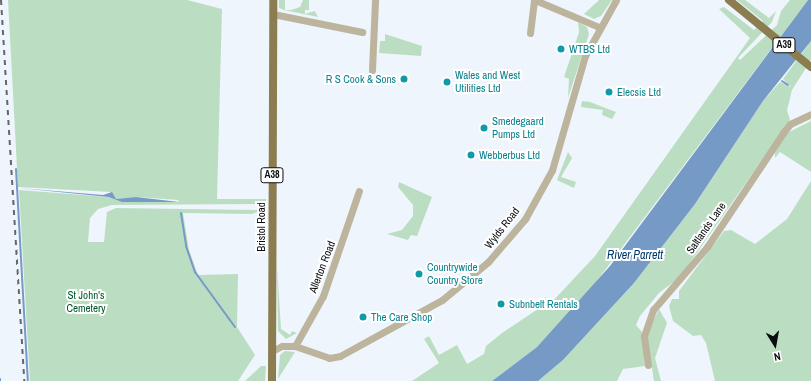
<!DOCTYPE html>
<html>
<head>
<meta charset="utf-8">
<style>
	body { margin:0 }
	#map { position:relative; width:811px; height:381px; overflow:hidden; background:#eff5fd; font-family:"Archivo Narrow",sans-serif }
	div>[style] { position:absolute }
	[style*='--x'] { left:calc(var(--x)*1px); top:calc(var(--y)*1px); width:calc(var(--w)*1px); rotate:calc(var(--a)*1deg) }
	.green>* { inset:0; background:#bbdec3 }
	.water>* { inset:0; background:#769ac6 }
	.stream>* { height:2px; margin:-1px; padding:0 1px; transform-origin:1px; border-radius:1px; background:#769ac6 }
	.minor>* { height:7px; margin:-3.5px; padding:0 3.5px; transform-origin:3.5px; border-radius:3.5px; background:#bcb49c }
	.major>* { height:8px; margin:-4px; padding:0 4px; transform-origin:4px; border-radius:4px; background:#8c7d50 }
	.rail>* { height:2px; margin-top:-1px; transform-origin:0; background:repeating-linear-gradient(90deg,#63676c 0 5px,transparent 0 10px) }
	.dots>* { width:11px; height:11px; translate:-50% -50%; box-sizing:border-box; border:2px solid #fff; border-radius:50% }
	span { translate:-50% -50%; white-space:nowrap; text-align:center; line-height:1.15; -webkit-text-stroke:4px #fff; paint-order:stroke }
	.shield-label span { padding:1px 3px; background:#fff; border:1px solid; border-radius:3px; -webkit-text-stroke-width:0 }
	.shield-label { font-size:10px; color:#0a0d10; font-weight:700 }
	.culture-label { font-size:11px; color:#0d838f }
	.left { translate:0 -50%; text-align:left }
	.right { translate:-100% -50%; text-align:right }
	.street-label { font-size:11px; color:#0a0d10 }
	.park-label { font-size:11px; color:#015829 }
	.water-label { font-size:12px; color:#00396e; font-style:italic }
	.north { position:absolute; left:755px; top:325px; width:40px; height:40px; -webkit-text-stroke:3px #fff; paint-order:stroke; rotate:169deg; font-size:11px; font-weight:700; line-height:16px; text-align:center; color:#0a0d10 }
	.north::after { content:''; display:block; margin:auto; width:14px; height:18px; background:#0a0d10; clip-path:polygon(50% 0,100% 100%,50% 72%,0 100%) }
</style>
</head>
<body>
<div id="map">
	<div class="green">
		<i style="clip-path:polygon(evenodd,8px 0,187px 0,222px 9px,217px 199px,266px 199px,266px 204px,112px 205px,98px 209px,90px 218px,88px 242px,104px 242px,107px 212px,116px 208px,262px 210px,252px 214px,183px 213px,189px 250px,198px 275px,238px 274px,237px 327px,255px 355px,238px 381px,30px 381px,19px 190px,109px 197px,111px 192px,18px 187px,8px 0,137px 197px,178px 200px,179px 202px,122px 202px,117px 199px,137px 197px)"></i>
		<i style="clip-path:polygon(279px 0,285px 0,285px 10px,291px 10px,300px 7px,303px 0,309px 0,309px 10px,305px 10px,305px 14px,315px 11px,318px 17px,284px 10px,279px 8px)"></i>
		<i style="clip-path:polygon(599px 0,612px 0,601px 16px,594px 19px,584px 14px)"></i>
		<i style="clip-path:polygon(737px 0,745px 0,769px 18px,776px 11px,772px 22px,738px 58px,740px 60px,777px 25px,781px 11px,790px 0,808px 0,587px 294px,537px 347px,492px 381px,412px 381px,439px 363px,424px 339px,429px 336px,439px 355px,457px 345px,467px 364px,484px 354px,486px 346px,502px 333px,538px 309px,545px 297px,551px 303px,595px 256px,750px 38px,719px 9px,724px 7px,754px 30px,763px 21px)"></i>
		<i style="clip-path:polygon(578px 22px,587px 27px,589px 34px,568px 98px,569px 79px,564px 77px,579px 32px)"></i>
		<i style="clip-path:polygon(385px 34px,422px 46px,421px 56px,379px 53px,380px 41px,385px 41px)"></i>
		<i style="clip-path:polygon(811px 41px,811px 60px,792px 90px,787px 110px,790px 120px,680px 277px,659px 293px,640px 316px,636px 325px,642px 332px,645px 366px,623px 369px,617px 381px,538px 381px,563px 360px,634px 283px,695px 204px,763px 101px,780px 82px,791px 87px,783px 79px)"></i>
		<i style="clip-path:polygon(582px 101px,590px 102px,616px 112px,612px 119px,602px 115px,603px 110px,581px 107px)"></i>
		<i style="clip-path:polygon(811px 121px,811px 172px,780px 152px,775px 158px,775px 150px,787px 133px)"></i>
		<i style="clip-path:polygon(568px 152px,572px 158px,561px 177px,576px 182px,574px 188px,557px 180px)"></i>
		<i style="clip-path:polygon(811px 181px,811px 381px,715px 381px,706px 343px,701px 335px,693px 336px,673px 321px,669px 306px,672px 299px,679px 299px,679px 291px,724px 231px,731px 230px,755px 244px,787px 219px)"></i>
		<i style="clip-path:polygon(399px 182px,432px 197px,417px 236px,411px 235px,408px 240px,387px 234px,402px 230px,413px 216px,413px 205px,398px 187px)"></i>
		<i style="clip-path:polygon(277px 266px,281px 329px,290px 335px,292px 331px,297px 333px,286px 339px,278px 331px)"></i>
		<i style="clip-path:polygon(659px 309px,667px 323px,655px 358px,661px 381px,654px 381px,647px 334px)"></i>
		<i style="clip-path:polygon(285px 351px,295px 352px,278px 379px,280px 355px)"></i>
		<i style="clip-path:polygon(261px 366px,266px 366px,265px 381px,245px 381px)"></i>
	</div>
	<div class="water">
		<i style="clip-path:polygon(808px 0,811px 0,811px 41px,763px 101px,695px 204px,634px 283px,563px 360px,538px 381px,492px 381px,537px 347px,610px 266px)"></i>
		<i style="clip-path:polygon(19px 188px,103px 195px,112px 192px,116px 199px,136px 197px,179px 202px,122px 202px,109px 197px)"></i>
	</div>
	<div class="stream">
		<i style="--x:782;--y:81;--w:7;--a:34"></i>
		<i style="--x:16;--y:169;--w:212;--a:86.8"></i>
		<i style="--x:181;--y:213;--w:33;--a:81"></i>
		<i style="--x:186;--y:246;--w:28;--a:71"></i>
		<i style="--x:195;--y:272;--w:68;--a:54"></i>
		<i style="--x:0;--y:379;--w:2;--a:90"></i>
	</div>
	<div class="minor">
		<i style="--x:535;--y:0;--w:69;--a:22.9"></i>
		<i style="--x:273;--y:14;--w:91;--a:11.4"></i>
		<i style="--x:530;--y:33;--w:33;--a:-83"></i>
		<i style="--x:372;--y:70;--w:70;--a:-87.5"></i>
		<i style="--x:295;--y:346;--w:57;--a:-60.8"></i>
		<i style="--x:323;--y:296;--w:111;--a:-71.1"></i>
		<i style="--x:272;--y:351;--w:11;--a:-27"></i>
		<i style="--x:282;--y:346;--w:13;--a:0"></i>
		<i style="--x:295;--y:346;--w:36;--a:19"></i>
		<i style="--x:329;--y:358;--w:11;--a:-10"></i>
		<i style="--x:340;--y:356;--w:116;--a:-28.8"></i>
		<i style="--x:442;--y:300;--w:60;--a:-39.6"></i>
		<i style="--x:488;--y:262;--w:57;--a:-49.3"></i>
		<i style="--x:525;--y:219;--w:56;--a:-61.1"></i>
		<i style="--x:552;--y:170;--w:119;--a:-73.9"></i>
		<i style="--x:585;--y:56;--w:64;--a:-61"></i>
		<i style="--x:648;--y:365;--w:29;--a:-98"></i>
		<i style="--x:644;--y:336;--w:28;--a:-71"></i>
		<i style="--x:653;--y:310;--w:83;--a:-49.4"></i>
		<i style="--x:707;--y:247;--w:137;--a:-56.3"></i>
		<i style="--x:783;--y:133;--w:11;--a:-52"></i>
		<i style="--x:790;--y:124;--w:23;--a:-25"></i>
	</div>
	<div class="major">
		<i style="--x:729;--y:0;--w:106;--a:39.3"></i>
		<i style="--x:272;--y:381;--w:381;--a:-89.8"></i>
	</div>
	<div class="rail">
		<i style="--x:1;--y:0;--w:382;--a:86.5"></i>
	</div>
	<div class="dots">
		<i style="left:561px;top:49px;background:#0f9aa8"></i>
		<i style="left:404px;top:79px;background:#0f9aa8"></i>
		<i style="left:447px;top:82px;background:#0f9aa8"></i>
		<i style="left:609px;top:92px;background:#0f9aa8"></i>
		<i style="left:484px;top:128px;background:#0f9aa8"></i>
		<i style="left:471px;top:155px;background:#0f9aa8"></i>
		<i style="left:419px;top:274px;background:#0f9aa8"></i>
		<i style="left:501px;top:304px;background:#0f9aa8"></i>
		<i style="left:363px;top:317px;background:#0f9aa8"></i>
	</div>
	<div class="shield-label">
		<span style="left:784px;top:45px">A39</span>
		<span style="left:272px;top:175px">A38</span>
	</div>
	<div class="culture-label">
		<span class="left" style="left:569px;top:49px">WTBS Ltd</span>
		<span class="left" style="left:455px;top:82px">Wales and West<br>Utilities Ltd</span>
		<span class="right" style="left:396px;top:79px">R S Cook &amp; Sons</span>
		<span class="left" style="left:617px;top:92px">Elecsis Ltd</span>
		<span class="left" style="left:492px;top:128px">Smedegaard<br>Pumps Ltd</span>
		<span class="left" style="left:479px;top:155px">Webberbus Ltd</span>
		<span class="left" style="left:427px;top:274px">Countrywide<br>Country Store</span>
		<span class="left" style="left:509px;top:304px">Subnbelt Rentals</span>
		<span class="left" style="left:371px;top:317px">The Care Shop</span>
	</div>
	<div class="street-label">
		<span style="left:261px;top:227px;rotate:-90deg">Bristol Road</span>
		<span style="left:502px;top:228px;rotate:-52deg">Wylds Road</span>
		<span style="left:706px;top:228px;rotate:-55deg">Saltlands Lane</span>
		<span style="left:322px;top:267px;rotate:-69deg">Allerton Road</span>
	</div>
	<div class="park-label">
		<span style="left:86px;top:302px">St John's<br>Cemetery</span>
	</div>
	<div class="water-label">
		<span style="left:635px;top:256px">River Parrett</span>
	</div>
	<div class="north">N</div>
</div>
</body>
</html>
